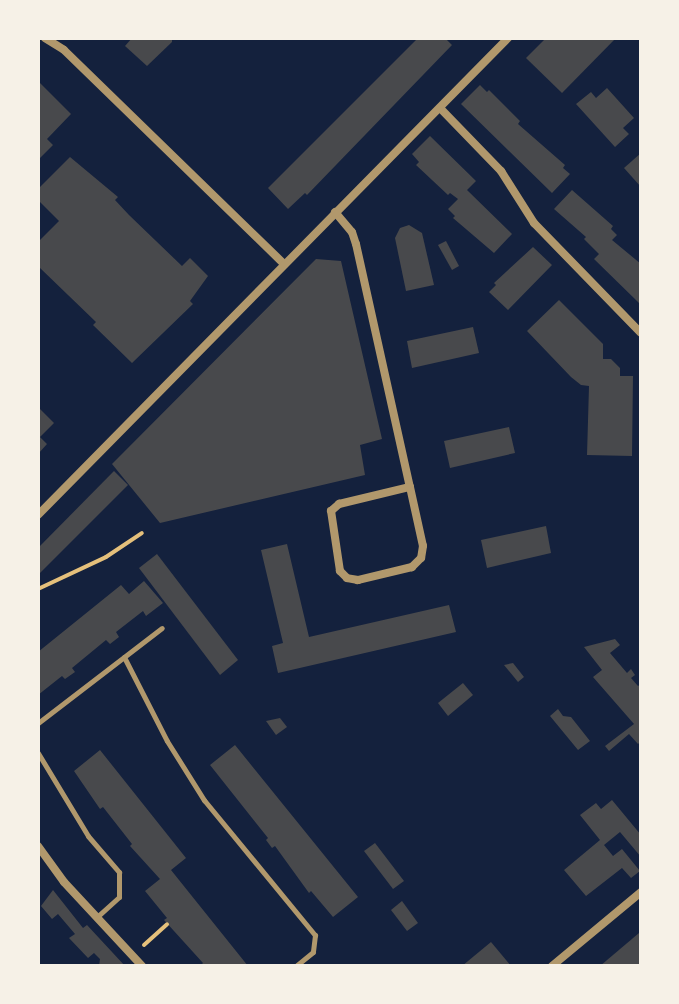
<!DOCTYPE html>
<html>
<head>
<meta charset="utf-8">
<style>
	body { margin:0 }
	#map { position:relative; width:679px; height:1004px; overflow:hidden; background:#14213d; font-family:"Nunito Sans",sans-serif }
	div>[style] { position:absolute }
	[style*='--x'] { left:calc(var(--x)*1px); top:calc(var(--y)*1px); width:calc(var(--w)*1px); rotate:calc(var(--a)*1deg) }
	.building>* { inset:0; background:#48494c }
	.path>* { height:4px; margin:-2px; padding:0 2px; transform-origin:2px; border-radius:2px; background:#e5c07b }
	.service>* { height:5px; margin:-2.5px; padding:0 2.5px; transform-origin:2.5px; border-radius:2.5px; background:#b1986c }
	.minor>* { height:8px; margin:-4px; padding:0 4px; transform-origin:4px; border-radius:4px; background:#b1986c }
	span { translate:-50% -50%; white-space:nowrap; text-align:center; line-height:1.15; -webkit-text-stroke:8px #f6f1e7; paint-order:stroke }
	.frame { position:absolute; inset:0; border:40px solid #f6f1e7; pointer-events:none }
</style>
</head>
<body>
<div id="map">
	<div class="building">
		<i style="clip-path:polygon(132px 38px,172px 38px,172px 42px,147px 66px,125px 46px)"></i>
		<i style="clip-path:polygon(418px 38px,445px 38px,452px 45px,307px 195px,305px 193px,288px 209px,268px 188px)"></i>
		<i style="clip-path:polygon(546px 38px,616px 38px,562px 93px,526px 58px)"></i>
		<i style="clip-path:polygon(38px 81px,71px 114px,47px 139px,53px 145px,38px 160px)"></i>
		<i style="clip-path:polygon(480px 85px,487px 92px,489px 90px,520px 121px,518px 124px,565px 165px,563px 168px,570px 174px,552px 193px,461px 104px)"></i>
		<i style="clip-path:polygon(607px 88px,634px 118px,623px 128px,629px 134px,615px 147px,576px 104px,591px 92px,596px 98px)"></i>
		<i style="clip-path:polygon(430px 136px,476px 181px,467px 190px,512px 234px,494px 253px,453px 218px,455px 216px,448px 209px,458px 199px,450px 193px,448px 195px,416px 165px,419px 162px,412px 154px)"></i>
		<i style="clip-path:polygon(641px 153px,641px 187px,624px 168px)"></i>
		<i style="clip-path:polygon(70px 157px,118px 197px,115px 200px,129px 215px,182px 266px,190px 258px,208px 276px,190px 301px,193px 304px,132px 363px,93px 325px,96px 322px,40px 268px,38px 270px,38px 242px,59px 221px,38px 200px,38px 189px)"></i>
		<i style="clip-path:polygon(572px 190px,613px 226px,611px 229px,617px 235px,612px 240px,641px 264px,639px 303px,594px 259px,599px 254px,584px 239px,586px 237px,554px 209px)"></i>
		<i style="clip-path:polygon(409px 225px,422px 233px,434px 285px,406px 291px,395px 238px,400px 228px)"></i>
		<i style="clip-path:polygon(446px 241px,459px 266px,452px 270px,438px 245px)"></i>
		<i style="clip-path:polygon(533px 247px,552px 265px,508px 310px,489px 292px,496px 285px,494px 283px)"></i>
		<i style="clip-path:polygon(316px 259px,341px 261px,382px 439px,360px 445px,365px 475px,160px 523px,112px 464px)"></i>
		<i style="clip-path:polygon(559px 300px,603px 344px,603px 359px,611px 359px,620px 368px,620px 376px,633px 376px,632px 456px,587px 455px,589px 386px,581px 385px,571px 377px,527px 331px)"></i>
		<i style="clip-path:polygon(473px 327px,479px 353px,412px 368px,407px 341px)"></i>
		<i style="clip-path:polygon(38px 407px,54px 423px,40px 437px,47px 444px,38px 454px)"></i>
		<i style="clip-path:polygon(509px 427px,515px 453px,450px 468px,444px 441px)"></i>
		<i style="clip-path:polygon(114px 471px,128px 485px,38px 575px,38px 548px)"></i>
		<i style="clip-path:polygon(546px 526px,551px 553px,487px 568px,481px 540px)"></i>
		<i style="clip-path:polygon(287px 544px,309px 637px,449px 605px,456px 632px,278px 673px,272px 646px,283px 643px,261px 550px)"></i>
		<i style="clip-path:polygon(157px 554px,238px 660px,220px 675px,139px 568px)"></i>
		<i style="clip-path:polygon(144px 581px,163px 603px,146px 616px,143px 611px,116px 632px,119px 637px,110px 644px,106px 640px,72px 668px,75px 672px,65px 679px,62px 676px,38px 695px,38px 652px,121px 585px,129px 594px)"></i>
		<i style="clip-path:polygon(615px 639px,620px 645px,610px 653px,627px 673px,631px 669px,635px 675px,631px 678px,638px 686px,641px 684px,641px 741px,638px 744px,629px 734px,609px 751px,605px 746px,634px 724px,593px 677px,602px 670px,584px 647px)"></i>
		<i style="clip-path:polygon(513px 663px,524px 677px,518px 682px,504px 665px)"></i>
		<i style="clip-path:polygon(463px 683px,473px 695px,448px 716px,438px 703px)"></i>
		<i style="clip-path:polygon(558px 709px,563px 716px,571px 717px,590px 741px,578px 750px,550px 716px)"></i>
		<i style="clip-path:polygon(280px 718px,287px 727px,276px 735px,266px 721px)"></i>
		<i style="clip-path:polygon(235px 745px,358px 897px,333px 917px,311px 891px,309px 893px,275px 846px,272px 848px,266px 840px,268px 838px,210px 765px)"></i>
		<i style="clip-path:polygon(100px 750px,186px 858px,171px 870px,248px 966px,200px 966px,203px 963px,164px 920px,167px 918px,145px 891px,160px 879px,130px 846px,132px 844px,103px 807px,100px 809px,74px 771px)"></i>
		<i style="clip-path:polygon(612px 800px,641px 835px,641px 857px,620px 832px,604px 845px,613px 856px,622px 849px,640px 871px,631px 878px,622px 868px,586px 896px,564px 870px,600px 840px,580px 815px,596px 803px,601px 809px)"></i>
		<i style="clip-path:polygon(375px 843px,404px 881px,393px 889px,364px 851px)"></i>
		<i style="clip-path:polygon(53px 890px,83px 928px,87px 925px,125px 966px,99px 966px,100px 959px,94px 953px,88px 958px,69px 938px,75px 934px,58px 914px,52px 919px,41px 906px)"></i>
		<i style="clip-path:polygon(402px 901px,418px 923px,407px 931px,391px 910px)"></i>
		<i style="clip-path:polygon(639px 933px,641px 965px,600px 966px)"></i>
		<i style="clip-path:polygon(491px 942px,511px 966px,462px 966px)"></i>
	</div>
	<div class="path">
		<i style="--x:38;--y:589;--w:75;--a:-25.2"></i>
		<i style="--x:106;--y:557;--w:43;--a:-33.7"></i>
		<i style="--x:144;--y:945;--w:31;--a:-42"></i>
	</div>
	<div class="service">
		<i style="--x:124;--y:657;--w:94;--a:62.9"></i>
		<i style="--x:167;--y:741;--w:70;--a:57.9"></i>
		<i style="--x:204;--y:800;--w:175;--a:50.6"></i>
		<i style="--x:315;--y:935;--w:17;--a:97"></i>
		<i style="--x:313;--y:952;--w:22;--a:141"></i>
		<i style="--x:38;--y:723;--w:156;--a:-37.5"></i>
		<i style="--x:38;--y:753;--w:97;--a:58.9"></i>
		<i style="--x:88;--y:836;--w:48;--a:49.3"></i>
		<i style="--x:119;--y:872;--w:25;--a:90"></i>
		<i style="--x:119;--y:897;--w:30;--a:138"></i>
	</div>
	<div class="minor">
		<i style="--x:45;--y:38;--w:22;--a:32"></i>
		<i style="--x:64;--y:50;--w:307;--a:44.2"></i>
		<i style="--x:440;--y:108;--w:88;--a:45.9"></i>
		<i style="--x:501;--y:171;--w:62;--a:57.6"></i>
		<i style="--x:534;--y:223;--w:153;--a:45.8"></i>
		<i style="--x:335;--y:212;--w:26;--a:50"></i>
		<i style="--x:352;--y:232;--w:13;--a:72"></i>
		<i style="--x:356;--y:244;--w:249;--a:77.5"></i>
		<i style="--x:410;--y:487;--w:60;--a:77.6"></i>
		<i style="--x:423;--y:546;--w:12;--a:99"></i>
		<i style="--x:421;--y:558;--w:13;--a:135"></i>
		<i style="--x:412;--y:567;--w:56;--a:166.5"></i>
		<i style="--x:358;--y:580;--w:11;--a:-170"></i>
		<i style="--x:347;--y:578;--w:10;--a:-135"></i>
		<i style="--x:340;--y:571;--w:61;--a:-98.5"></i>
		<i style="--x:331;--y:511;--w:11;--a:-41"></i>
		<i style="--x:339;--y:504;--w:73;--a:-13.5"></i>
		<i style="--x:38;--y:515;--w:670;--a:-45.42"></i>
		<i style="--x:38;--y:846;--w:44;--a:54.2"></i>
		<i style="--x:64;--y:882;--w:115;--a:47.1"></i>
		<i style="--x:552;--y:966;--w:116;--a:-39.7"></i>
	</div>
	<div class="frame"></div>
</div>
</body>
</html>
